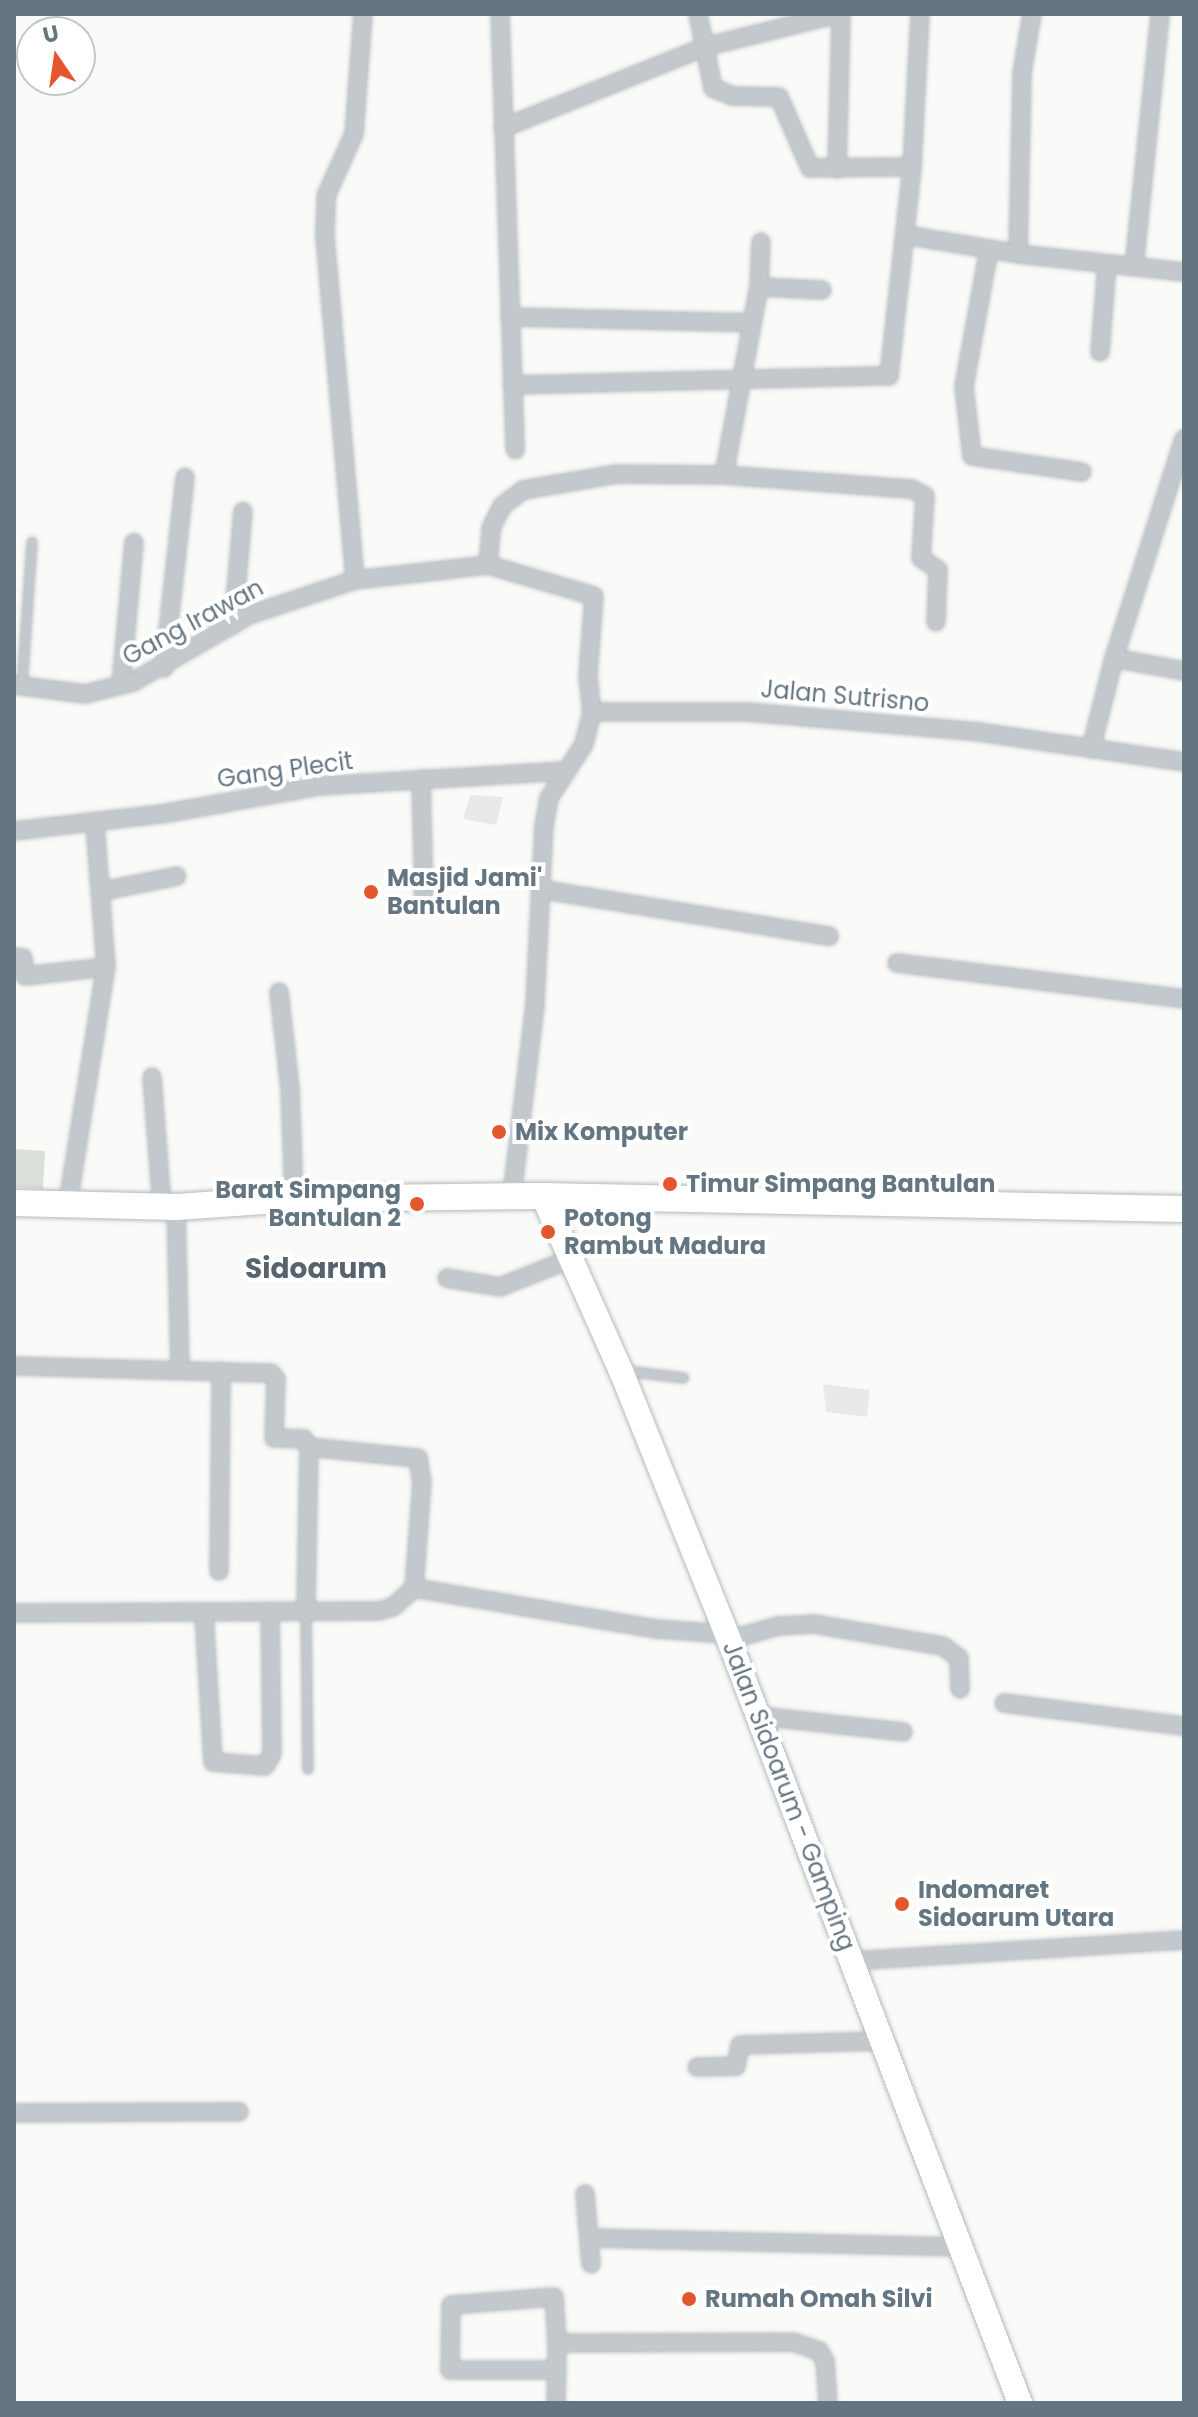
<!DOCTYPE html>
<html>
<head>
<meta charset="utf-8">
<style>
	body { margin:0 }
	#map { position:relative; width:1198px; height:2417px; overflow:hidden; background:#fafaf8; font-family:Poppins,sans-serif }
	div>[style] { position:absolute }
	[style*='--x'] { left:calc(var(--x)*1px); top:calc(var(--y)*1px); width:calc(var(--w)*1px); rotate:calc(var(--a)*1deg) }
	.built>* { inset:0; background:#e8e9e9 }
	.green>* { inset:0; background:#dadfd7 }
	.roads { filter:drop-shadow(0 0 2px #b3babf) drop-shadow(0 0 2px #b3babf) }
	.lane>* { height:8px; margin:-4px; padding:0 4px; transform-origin:4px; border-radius:4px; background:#c3c8cc }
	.street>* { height:16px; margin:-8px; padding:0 8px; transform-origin:8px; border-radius:8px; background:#c3c8cc }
	.secondary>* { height:24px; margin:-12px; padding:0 12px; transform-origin:12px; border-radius:12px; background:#fff }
	.primary>* { height:26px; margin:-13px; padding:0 13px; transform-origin:13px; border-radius:13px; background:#fff }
	.dots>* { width:22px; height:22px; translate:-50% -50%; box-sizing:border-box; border:4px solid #fff; border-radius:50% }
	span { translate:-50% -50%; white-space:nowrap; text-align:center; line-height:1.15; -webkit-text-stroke:8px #fff; paint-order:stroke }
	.street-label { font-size:24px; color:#657683 }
	.poi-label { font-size:24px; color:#657683; font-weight:700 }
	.left { translate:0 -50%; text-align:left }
	.right { translate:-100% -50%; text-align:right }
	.quarter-label { font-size:28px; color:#57646e; font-weight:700 }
	.frame { position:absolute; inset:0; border:16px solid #657683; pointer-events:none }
	.north { position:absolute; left:16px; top:16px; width:80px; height:80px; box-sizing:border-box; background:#fff; border:2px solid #c1c8cd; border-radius:50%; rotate:347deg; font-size:22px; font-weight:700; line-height:32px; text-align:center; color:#657683 }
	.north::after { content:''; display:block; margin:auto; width:28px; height:36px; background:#e4572e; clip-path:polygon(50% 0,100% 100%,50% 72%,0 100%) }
</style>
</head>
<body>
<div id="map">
	<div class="built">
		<i style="clip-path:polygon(470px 795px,503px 797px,496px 825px,463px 819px)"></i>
		<i style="clip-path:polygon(823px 1384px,870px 1390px,867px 1417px,826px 1412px)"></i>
	</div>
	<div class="green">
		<i style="clip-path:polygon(14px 1149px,45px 1151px,43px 1189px,14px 1187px)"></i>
	</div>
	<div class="roads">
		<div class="lane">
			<i style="--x:22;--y:686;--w:144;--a:-86"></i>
			<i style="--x:626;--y:1371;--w:58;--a:6.9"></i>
			<i style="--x:306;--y:1610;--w:159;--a:89.3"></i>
		</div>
		<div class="street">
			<i style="--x:500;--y:14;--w:436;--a:88"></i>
			<i style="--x:698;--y:14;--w:76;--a:78.5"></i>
			<i style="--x:713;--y:88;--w:22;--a:22"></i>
			<i style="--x:733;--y:96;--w:46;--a:1.2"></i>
			<i style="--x:779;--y:97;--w:77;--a:66.4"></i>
			<i style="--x:810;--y:168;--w:102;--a:-0.6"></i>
			<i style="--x:503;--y:128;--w:217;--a:-21.9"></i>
			<i style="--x:704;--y:47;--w:137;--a:-13.9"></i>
			<i style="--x:837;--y:169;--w:155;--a:-88.5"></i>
			<i style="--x:905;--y:235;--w:115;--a:9.5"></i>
			<i style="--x:1018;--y:254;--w:167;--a:6.2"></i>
			<i style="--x:989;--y:249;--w:140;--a:100.3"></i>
			<i style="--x:964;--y:387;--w:69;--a:83.4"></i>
			<i style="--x:972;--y:456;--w:111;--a:8.3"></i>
			<i style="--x:1018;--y:254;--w:181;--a:-88.7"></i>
			<i style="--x:1022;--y:73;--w:60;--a:-80.4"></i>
			<i style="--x:1134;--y:267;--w:254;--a:-84.1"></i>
			<i style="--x:759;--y:287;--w:63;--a:2.7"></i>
			<i style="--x:510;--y:317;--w:239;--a:1.4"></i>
			<i style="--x:1100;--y:352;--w:88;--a:-85.5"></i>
			<i style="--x:512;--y:385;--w:377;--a:-1.4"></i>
			<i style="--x:889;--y:376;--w:210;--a:-83.7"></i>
			<i style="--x:912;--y:167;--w:153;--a:-87"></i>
			<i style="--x:724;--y:475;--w:191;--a:-79.5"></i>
			<i style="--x:759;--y:287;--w:45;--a:-87.5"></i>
			<i style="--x:488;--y:565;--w:37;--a:-85"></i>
			<i style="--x:491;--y:528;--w:25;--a:-63"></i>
			<i style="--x:502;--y:506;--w:26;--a:-37"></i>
			<i style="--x:523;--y:490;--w:95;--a:-9.7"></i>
			<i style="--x:617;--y:474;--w:107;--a:0.5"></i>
			<i style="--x:724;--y:475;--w:189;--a:4.3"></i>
			<i style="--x:912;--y:489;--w:15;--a:28"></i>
			<i style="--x:925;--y:496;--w:62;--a:93.7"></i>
			<i style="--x:921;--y:558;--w:21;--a:35"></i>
			<i style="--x:938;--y:570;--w:52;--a:92.2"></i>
			<i style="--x:355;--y:580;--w:347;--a:-95"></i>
			<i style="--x:325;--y:234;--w:38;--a:-88"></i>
			<i style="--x:326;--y:196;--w:68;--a:-65.7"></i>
			<i style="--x:354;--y:134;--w:120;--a:-85.7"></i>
			<i style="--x:233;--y:625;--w:114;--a:-85"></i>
			<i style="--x:1114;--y:658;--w:71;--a:10.5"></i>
			<i style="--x:164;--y:668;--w:192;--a:-83.7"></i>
			<i style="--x:14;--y:685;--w:72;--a:7.2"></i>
			<i style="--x:85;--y:694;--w:49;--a:-14"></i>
			<i style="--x:133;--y:682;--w:134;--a:-30"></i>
			<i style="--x:249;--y:615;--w:112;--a:-18.3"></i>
			<i style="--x:355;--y:580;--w:134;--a:-6.4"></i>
			<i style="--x:488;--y:565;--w:110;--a:16.3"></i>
			<i style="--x:594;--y:596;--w:80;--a:94.3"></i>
			<i style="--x:588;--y:676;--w:36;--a:84"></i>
			<i style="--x:592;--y:712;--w:33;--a:104"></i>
			<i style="--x:584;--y:744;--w:64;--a:122.9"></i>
			<i style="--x:549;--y:798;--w:27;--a:100"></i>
			<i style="--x:544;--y:825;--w:180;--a:92.9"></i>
			<i style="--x:535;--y:1005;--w:192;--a:96.9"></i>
			<i style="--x:121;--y:685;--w:143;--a:-84.8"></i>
			<i style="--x:592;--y:712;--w:155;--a:0"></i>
			<i style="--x:747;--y:712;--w:233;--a:4.9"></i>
			<i style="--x:979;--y:732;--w:207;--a:8.3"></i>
			<i style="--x:1091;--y:749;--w:94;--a:-75.8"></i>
			<i style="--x:1114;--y:658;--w:230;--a:-72.3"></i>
			<i style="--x:421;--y:779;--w:126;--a:88.6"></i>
			<i style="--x:14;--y:831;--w:149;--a:-6.6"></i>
			<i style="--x:162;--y:814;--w:159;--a:-10.1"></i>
			<i style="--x:319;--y:786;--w:246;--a:-3.5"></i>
			<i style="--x:544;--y:890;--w:289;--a:9.2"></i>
			<i style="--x:102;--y:891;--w:76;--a:-11.3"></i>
			<i style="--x:14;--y:957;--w:9;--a:6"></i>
			<i style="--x:23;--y:958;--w:18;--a:84"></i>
			<i style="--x:25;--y:976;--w:81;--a:-6.3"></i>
			<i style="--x:897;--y:963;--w:289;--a:7.1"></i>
			<i style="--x:279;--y:992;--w:97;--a:83.5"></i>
			<i style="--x:290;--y:1088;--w:111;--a:87.9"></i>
			<i style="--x:152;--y:1077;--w:130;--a:85.6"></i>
			<i style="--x:68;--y:1203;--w:239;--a:-80.9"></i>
			<i style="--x:106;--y:967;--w:144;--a:-94.4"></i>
			<i style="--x:176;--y:1207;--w:161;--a:88.6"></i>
			<i style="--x:447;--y:1278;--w:54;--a:9.6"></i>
			<i style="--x:500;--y:1287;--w:79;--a:-21.7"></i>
			<i style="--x:14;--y:1366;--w:257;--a:1.6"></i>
			<i style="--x:271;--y:1373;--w:8;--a:50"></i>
			<i style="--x:276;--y:1379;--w:59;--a:91.9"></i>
			<i style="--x:274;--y:1438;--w:30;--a:2"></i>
			<i style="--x:304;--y:1439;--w:9;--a:58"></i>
			<i style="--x:309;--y:1447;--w:162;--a:91.1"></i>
			<i style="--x:309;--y:1447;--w:110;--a:5.8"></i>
			<i style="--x:418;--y:1458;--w:24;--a:81"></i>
			<i style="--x:422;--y:1482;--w:106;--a:94.3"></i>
			<i style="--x:219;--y:1571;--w:200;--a:-89.4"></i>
			<i style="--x:14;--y:1613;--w:364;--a:-0.3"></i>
			<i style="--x:378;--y:1611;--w:16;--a:-15"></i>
			<i style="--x:393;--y:1607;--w:28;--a:-42"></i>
			<i style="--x:414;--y:1588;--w:245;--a:9.6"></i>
			<i style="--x:656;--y:1629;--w:71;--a:4"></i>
			<i style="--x:204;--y:1614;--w:148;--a:86.5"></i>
			<i style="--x:213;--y:1762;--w:52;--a:4.4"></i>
			<i style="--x:265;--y:1766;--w:14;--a:-60"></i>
			<i style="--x:272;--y:1754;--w:143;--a:-90.8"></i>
			<i style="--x:729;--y:1640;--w:51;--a:-15.9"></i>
			<i style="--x:778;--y:1626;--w:36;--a:-3"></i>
			<i style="--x:814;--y:1624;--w:131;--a:9.7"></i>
			<i style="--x:943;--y:1646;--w:20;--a:37"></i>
			<i style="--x:959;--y:1658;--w:31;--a:88"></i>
			<i style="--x:1004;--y:1703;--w:181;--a:7.3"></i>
			<i style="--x:759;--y:1716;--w:145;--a:6.3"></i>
			<i style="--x:852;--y:1961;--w:333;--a:-3.6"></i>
			<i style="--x:697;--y:2067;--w:39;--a:-1"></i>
			<i style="--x:736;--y:2066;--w:21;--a:-79"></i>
			<i style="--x:740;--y:2045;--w:142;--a:-1.6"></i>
			<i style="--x:14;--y:2113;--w:225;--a:-0.3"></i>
			<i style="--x:585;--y:2194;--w:70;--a:85.1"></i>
			<i style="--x:589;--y:2238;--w:372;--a:1.4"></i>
			<i style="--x:557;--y:2343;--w:236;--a:-0.2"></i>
			<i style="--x:793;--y:2342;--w:28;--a:19"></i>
			<i style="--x:819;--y:2351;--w:12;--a:59"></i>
			<i style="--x:825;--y:2361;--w:42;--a:85.9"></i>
			<i style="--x:556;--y:2403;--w:60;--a:-89"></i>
			<i style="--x:557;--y:2343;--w:46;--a:-93.7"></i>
			<i style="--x:554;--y:2297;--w:103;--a:175.6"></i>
			<i style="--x:451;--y:2305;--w:65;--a:90.9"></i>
			<i style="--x:450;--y:2370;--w:107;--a:0"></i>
		</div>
		<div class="secondary">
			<i style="--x:543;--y:1196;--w:192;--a:66"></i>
			<i style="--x:621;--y:1371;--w:290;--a:68.1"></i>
			<i style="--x:729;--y:1640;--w:817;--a:69.12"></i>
		</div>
		<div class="primary">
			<i style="--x:14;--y:1203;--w:162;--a:1.4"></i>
			<i style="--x:176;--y:1207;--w:118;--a:-3.9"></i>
			<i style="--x:294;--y:1199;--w:249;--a:-0.7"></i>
			<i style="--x:543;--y:1196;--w:641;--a:1.16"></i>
		</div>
	</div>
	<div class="dots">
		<i style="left:371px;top:892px;background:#e4572e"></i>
		<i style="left:499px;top:1132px;background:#e4572e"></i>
		<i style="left:670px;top:1184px;background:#e4572e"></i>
		<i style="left:417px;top:1204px;background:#e4572e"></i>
		<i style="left:548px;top:1232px;background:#e4572e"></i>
		<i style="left:902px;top:1904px;background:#e4572e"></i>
		<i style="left:689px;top:2299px;background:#e4572e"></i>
	</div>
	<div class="street-label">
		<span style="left:193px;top:622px;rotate:-28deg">Gang Irawan</span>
		<span style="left:845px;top:696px;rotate:5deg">Jalan Sutrisno</span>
		<span style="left:285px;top:770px;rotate:-8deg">Gang Plecit</span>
		<span style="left:789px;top:1796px;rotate:69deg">Jalan Sidoarum - Gamping</span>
	</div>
	<div class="poi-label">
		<span class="left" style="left:387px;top:892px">Masjid Jami'<br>Bantulan</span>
		<span class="left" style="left:515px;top:1132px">Mix Komputer</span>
		<span class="left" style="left:686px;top:1184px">Timur Simpang Bantulan</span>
		<span class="right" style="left:401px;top:1204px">Barat Simpang<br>Bantulan 2</span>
		<span class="left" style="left:564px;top:1232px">Potong<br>Rambut Madura</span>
		<span class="left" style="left:918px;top:1904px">Indomaret<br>Sidoarum Utara</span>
		<span class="left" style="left:705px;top:2299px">Rumah Omah Silvi</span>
	</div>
	<div class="quarter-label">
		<span style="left:316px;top:1269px">Sidoarum</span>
	</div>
	<div class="frame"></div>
	<div class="north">U</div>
</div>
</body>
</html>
